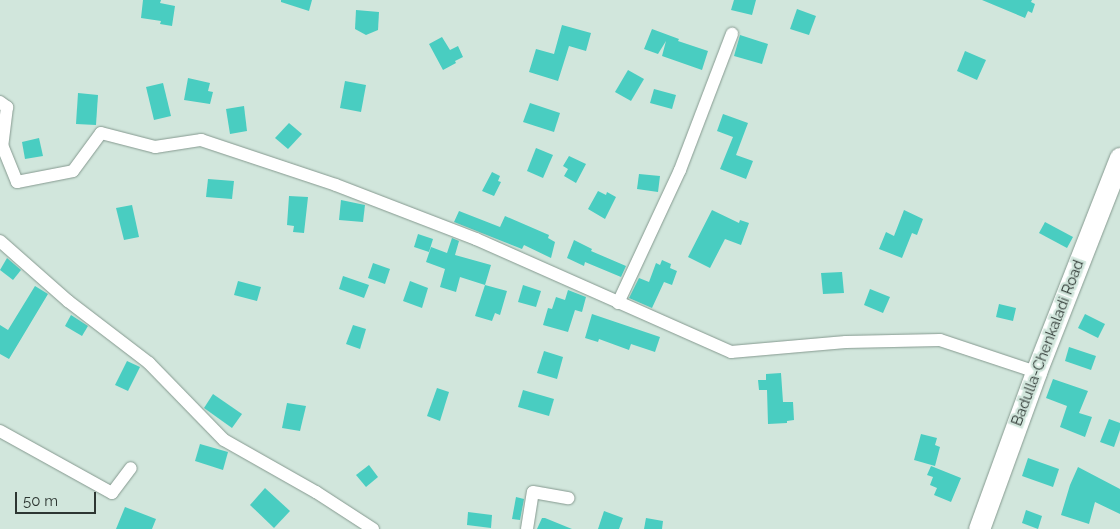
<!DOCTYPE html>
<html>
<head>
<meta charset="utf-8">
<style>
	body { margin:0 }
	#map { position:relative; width:1120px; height:529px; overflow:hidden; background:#d1e6dc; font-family:Raleway,sans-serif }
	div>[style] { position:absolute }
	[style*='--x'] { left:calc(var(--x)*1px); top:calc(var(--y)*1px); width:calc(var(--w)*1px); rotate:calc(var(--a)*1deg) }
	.building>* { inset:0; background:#49cdc1 }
	.roads { filter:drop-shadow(0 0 1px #85998f) drop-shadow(0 0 1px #85998f) }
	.minor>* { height:12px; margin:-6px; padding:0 6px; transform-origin:6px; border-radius:6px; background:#fff }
	.trunk>* { height:21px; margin:-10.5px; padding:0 10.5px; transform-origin:10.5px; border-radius:10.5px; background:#fff }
	span { translate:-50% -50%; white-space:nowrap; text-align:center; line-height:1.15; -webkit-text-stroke:5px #d1e6dc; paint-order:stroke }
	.street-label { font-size:15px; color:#2d3632 }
	.scale { position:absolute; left:15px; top:492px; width:81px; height:22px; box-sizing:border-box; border:2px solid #2d3632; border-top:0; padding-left:6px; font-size:15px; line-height:18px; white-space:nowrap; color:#2d3632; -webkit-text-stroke:4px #d1e6dc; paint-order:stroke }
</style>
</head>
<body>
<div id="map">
	<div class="building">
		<i style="clip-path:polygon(143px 0,161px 0,160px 3px,175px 6px,172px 26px,160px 24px,161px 21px,141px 18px)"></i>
		<i style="clip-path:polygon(281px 0,312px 0,309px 11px,281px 2px)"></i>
		<i style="clip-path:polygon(734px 0,756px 0,752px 15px,731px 10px)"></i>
		<i style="clip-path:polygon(982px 0,1032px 0,1031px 2px,1035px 4px,1032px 13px,1028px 11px,1025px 18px)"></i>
		<i style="clip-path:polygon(797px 9px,816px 16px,809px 35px,790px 29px)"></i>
		<i style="clip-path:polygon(356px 10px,379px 12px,378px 30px,366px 35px,355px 29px)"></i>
		<i style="clip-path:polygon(562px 25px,591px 33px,586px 51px,569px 46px,558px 81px,529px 72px,536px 49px,554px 54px)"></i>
		<i style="clip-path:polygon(652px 29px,679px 39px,678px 41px,708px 51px,702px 70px,662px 56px,666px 41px,658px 54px,644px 49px)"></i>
		<i style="clip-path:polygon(740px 35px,768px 44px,762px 64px,734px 56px)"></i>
		<i style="clip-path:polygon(442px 37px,450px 50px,458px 46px,463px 57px,455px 61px,456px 63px,443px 70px,429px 44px)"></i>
		<i style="clip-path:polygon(965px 51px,986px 60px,977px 80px,957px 71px)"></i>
		<i style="clip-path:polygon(628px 70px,644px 79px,631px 101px,615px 92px)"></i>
		<i style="clip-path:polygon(188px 78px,210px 83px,208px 91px,213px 92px,210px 104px,184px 100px)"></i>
		<i style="clip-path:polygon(345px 81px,366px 85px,361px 112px,340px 108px)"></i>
		<i style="clip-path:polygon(163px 83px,171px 116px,154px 120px,146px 87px)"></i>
		<i style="clip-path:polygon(654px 89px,676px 95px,672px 109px,650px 103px)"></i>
		<i style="clip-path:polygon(78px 93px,98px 95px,96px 125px,76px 124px)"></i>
		<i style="clip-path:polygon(530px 103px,560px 113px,554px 132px,523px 122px)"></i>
		<i style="clip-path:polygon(244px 106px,247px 131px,230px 134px,226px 109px)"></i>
		<i style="clip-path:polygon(723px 114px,748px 123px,736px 155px,753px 161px,746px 179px,720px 169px,733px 137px,717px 131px)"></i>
		<i style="clip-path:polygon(289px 123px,302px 134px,288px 149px,275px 138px)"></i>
		<i style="clip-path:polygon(39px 138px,43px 156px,25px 159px,22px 142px)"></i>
		<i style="clip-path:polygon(536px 148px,553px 155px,543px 178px,527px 171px)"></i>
		<i style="clip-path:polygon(569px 156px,586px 164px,576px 183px,564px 176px,568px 169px,563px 166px)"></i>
		<i style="clip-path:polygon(492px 172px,500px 176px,498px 181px,501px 182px,494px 196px,482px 191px)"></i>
		<i style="clip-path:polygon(639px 174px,660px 176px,658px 192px,637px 189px)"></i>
		<i style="clip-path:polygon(208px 179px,234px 181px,232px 199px,206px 197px)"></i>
		<i style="clip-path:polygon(598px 191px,606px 195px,607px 192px,616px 197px,605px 219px,588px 209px)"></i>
		<i style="clip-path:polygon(289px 196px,308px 197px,304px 233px,293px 232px,294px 226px,287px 225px)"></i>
		<i style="clip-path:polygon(341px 200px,365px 205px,363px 222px,339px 220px)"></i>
		<i style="clip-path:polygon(132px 205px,139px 237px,124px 240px,116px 208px)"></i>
		<i style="clip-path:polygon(712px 210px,739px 223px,740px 220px,749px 223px,741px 245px,725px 239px,710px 268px,688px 257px)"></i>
		<i style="clip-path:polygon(904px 210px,923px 219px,917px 235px,912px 233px,902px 258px,879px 249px,886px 232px,894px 236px)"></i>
		<i style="clip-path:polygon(459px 211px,500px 227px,505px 216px,549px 235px,548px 238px,555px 242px,551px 258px,524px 245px,522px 249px,454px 222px)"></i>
		<i style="clip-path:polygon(1045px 222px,1073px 237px,1067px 248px,1039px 233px)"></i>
		<i style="clip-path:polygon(418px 234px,433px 239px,429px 252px,414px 247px)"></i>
		<i style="clip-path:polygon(452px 238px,459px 241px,455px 255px,491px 265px,485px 285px,460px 277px,456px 292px,440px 287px,445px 269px,426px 262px,431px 247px,447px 253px)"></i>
		<i style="clip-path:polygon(574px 240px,592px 249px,591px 251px,626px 266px,621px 277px,585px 262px,584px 266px,567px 258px)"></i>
		<i style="clip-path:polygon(7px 258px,21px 270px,13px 280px,0 270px)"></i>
		<i style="clip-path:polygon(662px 260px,671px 264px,670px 268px,677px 271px,672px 285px,664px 282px,652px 308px,629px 298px,639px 278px,649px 282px,656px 263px,660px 265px)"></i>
		<i style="clip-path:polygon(373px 263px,390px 269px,385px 284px,368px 278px)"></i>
		<i style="clip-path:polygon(842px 272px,844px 293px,823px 294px,821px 273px)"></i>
		<i style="clip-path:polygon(343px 276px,369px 285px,364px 298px,339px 289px)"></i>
		<i style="clip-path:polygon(238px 281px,261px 287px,257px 301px,234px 295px)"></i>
		<i style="clip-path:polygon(410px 281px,428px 288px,422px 308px,403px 301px)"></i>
		<i style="clip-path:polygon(485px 285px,507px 291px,500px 315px,495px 313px,492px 321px,475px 316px)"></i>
		<i style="clip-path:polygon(523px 285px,541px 291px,536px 307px,518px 302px)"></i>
		<i style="clip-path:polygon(35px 286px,48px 294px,9px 359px,0 354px,0 325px,8px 330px)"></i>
		<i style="clip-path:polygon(870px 289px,890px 297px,883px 313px,864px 305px)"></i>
		<i style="clip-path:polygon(568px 290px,586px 297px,582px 312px,575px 310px,568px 332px,543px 325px,548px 308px,552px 309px,556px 297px,565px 300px)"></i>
		<i style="clip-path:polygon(999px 304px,1016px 308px,1013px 321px,996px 317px)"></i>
		<i style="clip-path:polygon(592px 314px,660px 337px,655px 352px,631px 344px,629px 350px,599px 339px,598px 342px,585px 338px)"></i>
		<i style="clip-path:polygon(1085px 314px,1105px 324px,1098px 338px,1078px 328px)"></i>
		<i style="clip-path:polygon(71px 315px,88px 326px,82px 336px,65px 326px)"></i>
		<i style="clip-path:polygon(353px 325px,366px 329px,360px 349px,346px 344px)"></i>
		<i style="clip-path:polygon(1069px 347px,1096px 356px,1091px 370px,1065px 361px)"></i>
		<i style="clip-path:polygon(544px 351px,563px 357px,557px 379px,537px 373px)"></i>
		<i style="clip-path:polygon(127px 361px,140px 367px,128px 391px,115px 385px)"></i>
		<i style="clip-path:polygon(781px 373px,783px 402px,793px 402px,794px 420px,787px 421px,787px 423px,768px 424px,767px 390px,759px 390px,758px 380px,766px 380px,766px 374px)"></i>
		<i style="clip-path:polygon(1053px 379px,1088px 391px,1079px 413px,1092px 417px,1085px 437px,1060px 427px,1067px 406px,1046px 398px)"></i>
		<i style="clip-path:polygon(437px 388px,449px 392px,440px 421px,427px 416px)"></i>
		<i style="clip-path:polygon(523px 390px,554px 399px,549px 416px,518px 407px)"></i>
		<i style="clip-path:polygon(213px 394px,242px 414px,232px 428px,204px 408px)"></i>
		<i style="clip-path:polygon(287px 403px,306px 406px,300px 431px,282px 428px)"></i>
		<i style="clip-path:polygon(1109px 419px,1120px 423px,1120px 430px,1114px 447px,1100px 442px)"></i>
		<i style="clip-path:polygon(921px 434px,937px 438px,935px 445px,940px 447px,935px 466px,914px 460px)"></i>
		<i style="clip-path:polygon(200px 444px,228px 452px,223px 470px,195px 461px)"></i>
		<i style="clip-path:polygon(1028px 458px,1059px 469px,1053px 487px,1022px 476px)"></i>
		<i style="clip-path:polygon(369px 465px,378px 477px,366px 487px,356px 475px)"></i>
		<i style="clip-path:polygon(931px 466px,961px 478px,951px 502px,934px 495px,937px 488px,930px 485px,933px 477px,927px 475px)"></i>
		<i style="clip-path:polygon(1078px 467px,1120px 489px,1120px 514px,1095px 502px,1089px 524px,1061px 515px,1070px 485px)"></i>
		<i style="clip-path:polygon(265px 488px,290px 511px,274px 528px,250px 505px)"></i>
		<i style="clip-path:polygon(516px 497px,524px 499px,520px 520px,512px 519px)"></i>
		<i style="clip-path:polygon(125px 507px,156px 519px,152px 529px,116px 529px)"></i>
		<i style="clip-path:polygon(1026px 510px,1042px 516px,1038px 529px,1022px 523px)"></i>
		<i style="clip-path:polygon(604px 511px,623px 518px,619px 529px,598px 529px)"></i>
		<i style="clip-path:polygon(468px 512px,492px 515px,491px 528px,467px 525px)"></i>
		<i style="clip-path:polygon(542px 518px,545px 518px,572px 529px,537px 529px)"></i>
		<i style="clip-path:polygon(646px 518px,663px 521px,662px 529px,644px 529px)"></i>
	</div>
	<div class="roads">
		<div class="minor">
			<i style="--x:0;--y:102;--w:9;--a:36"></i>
			<i style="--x:7;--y:107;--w:38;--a:97"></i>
			<i style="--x:2;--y:145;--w:40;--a:68"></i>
			<i style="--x:17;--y:182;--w:57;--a:-11.1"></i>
			<i style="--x:73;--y:171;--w:47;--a:-53.6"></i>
			<i style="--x:101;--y:133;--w:56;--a:14.5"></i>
			<i style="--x:155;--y:147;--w:47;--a:-8.7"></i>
			<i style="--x:201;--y:140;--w:142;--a:18.4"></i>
			<i style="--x:336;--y:185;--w:150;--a:21.1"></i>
			<i style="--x:476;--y:239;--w:279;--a:23.9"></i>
			<i style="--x:731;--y:352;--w:115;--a:-5"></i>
			<i style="--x:846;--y:342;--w:94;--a:-1.2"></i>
			<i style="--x:940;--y:340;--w:101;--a:18.4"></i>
			<i style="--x:0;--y:241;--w:91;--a:41.4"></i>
			<i style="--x:68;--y:301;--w:102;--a:37.4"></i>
			<i style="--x:149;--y:363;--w:107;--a:45.8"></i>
			<i style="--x:224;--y:440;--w:106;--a:29.5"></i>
			<i style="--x:316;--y:492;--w:68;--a:33"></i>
			<i style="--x:618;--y:303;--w:147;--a:-65"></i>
			<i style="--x:680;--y:170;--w:146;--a:-69.1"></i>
			<i style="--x:0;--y:431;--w:128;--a:29"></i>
			<i style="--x:112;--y:493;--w:31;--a:-53"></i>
			<i style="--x:527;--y:529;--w:37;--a:-81"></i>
			<i style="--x:533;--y:492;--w:36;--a:10"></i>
		</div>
		<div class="trunk">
			<i style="--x:979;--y:529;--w:167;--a:-70"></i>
			<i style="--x:1036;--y:372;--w:230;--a:-68.6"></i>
		</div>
	</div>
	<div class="street-label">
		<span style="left:1048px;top:343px;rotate:-69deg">Badulla-Chenkaladi Road</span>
	</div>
	<div class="scale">50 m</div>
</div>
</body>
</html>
